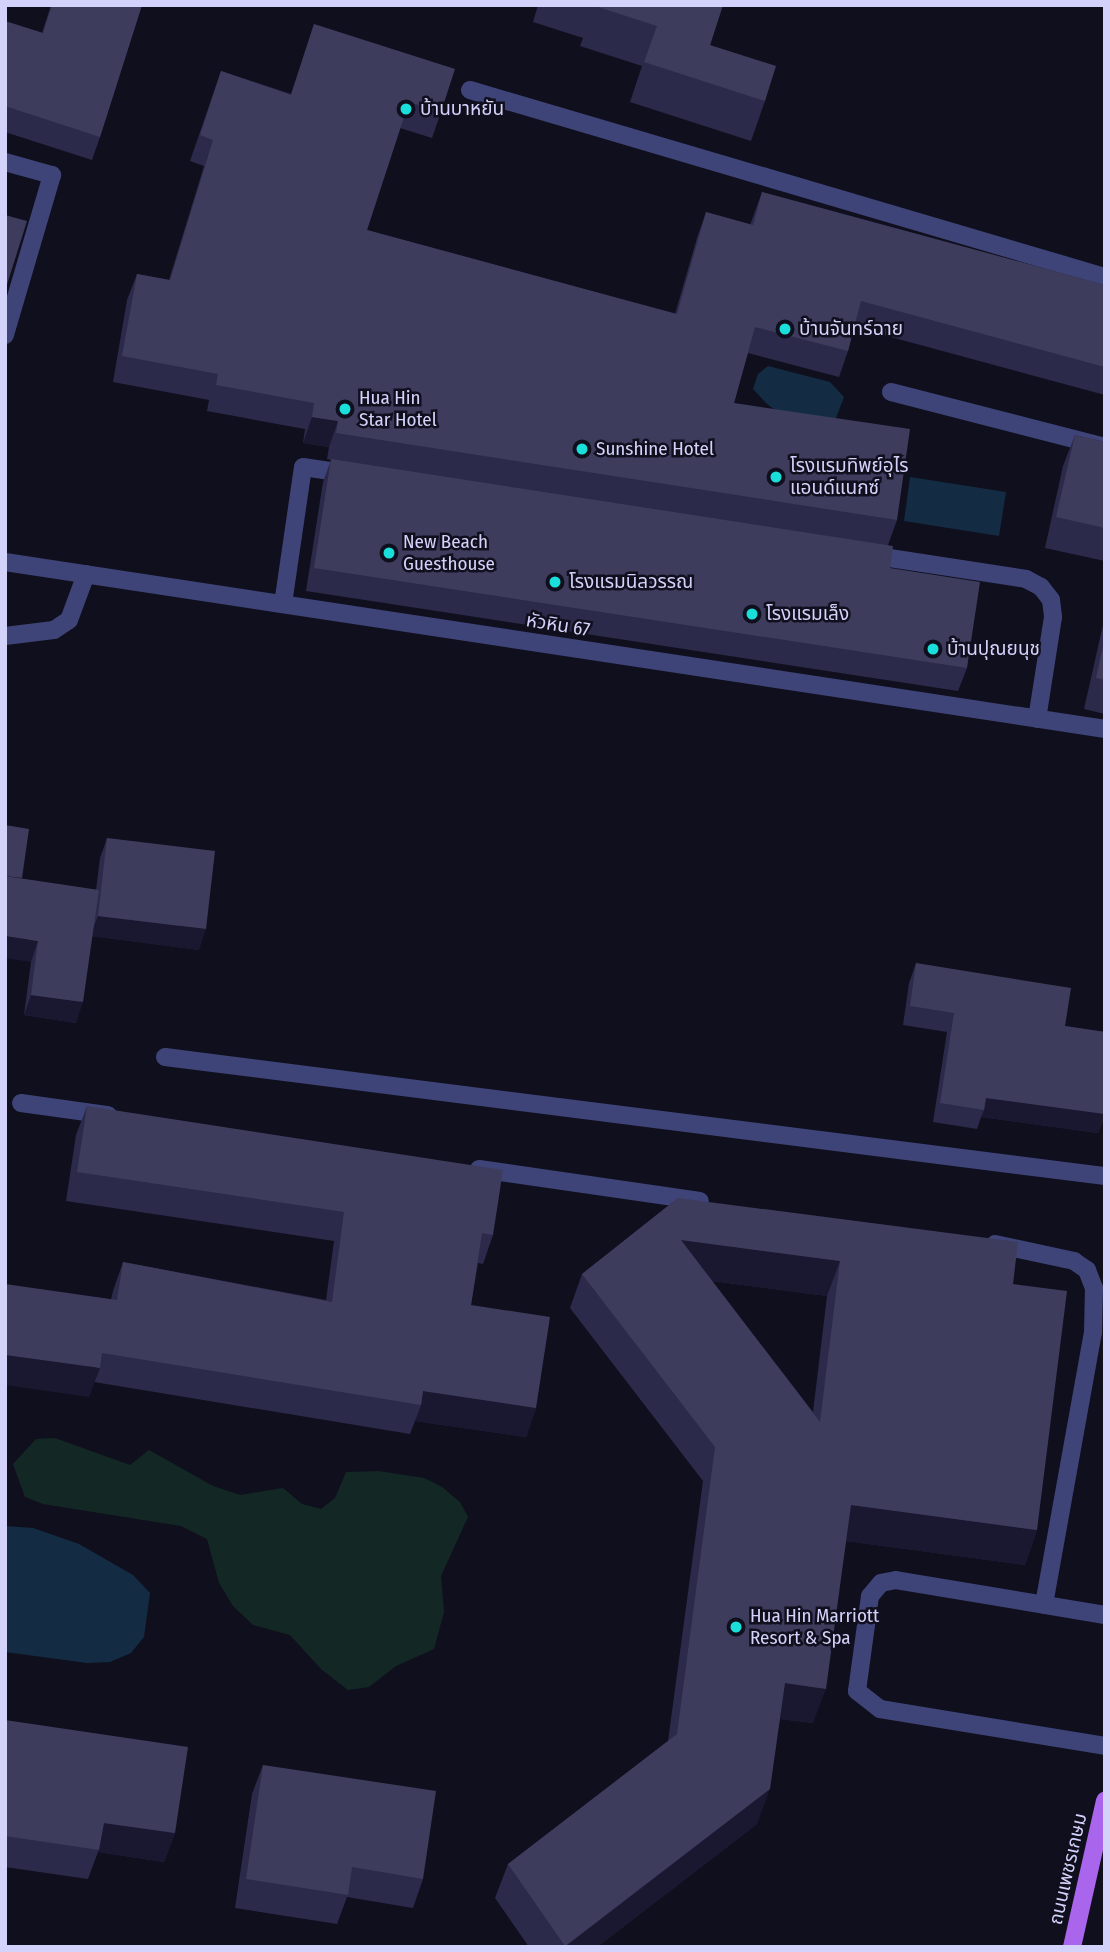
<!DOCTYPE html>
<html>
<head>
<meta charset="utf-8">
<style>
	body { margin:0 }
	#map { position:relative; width:1110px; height:1952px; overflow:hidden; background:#100f1e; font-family:"Fira Sans Condensed","Noto Sans Thai",sans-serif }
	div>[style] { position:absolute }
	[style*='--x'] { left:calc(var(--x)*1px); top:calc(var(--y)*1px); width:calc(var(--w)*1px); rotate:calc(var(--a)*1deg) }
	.green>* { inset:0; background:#132824 }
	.water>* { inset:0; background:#142c43 }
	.minor>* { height:18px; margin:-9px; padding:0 9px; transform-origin:9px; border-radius:9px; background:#3f4478 }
	.major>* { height:18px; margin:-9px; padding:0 9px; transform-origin:9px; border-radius:9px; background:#aa65ed }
	.wall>* { inset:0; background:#2c2a4a }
	.shaded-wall>* { inset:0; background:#1a1731 }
	.building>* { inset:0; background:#3e3c5d }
	.dots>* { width:19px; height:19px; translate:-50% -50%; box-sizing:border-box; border:4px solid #100f1e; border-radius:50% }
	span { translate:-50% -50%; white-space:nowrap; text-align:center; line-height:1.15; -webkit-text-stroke:5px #100f1e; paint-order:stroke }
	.poi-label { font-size:19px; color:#d2d2fa }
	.left { translate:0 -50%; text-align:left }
	.street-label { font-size:19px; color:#d2d2fa }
	.frame { position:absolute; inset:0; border:7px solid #d2d2fa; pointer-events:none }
</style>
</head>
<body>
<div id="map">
	<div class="green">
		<i style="clip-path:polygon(55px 1438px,130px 1465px,149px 1450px,213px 1486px,240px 1495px,283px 1488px,302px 1504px,321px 1509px,335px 1498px,346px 1472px,378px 1471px,424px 1478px,442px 1487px,460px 1502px,468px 1517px,441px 1576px,444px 1612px,434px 1649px,396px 1666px,369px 1687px,348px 1690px,321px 1669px,290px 1635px,253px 1625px,233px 1606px,219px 1583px,207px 1539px,181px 1526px,43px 1504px,25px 1497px,13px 1464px,36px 1439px)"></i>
	</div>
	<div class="water">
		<i style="clip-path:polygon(768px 366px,830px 382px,844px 397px,836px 418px,802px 430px,767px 404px,753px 389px,758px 374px)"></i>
		<i style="clip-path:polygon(910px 477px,1006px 492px,999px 536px,904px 521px)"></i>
		<i style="clip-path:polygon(5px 1526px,33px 1528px,79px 1544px,133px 1575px,150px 1593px,144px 1637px,131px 1653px,110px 1662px,87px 1663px,5px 1652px)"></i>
	</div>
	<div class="minor">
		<i style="--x:470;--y:90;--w:662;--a:16.41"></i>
		<i style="--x:5;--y:162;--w:49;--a:15.5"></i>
		<i style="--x:52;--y:175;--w:167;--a:106.4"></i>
		<i style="--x:891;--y:392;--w:221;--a:14.4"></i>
		<i style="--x:870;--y:555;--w:158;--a:8.7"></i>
		<i style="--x:1026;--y:579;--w:17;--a:28"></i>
		<i style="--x:1041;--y:587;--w:16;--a:52"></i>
		<i style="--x:1051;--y:600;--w:17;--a:83"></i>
		<i style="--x:1053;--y:617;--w:103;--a:98.9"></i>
		<i style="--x:5;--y:562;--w:1113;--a:8.63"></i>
		<i style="--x:283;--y:604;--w:138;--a:-81.7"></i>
		<i style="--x:303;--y:467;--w:49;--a:8.3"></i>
		<i style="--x:5;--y:636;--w:49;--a:-7"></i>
		<i style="--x:54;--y:630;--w:18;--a:-34"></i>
		<i style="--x:69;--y:620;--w:49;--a:-69.7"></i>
		<i style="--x:165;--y:1057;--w:948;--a:7.22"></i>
		<i style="--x:21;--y:1103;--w:88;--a:7.9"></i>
		<i style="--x:479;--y:1169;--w:223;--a:8.2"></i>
		<i style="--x:995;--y:1244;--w:81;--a:12.1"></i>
		<i style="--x:1074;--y:1261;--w:16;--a:35"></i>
		<i style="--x:1087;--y:1270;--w:19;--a:69"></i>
		<i style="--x:1094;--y:1288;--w:44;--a:91.3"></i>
		<i style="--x:1093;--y:1332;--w:277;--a:100.2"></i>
		<i style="--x:1105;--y:1615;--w:212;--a:-170.5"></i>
		<i style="--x:896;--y:1580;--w:15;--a:169"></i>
		<i style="--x:881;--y:1583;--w:17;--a:130"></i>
		<i style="--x:870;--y:1596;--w:96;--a:97.8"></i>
		<i style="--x:857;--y:1691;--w:29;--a:38"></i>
		<i style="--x:880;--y:1709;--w:228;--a:9.3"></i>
	</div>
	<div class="major">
		<i style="--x:1072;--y:1947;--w:150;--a:-77.3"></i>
	</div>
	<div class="wall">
		<i style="clip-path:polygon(51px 5px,142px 5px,100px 137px,92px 160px,5px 132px,5px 21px,42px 33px)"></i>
		<i style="clip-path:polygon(538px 5px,723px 5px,710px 45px,765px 101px,751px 141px,630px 102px,642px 66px,580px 46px,583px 38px,533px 22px)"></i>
		<i style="clip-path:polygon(314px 24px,441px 112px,432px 138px,400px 128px,367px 230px,675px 314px,697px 238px,706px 212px,750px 225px,762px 192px,1105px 285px,1105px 395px,854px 327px,848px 351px,839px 377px,748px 353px,734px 403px,897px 520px,888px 545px,890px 568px,967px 668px,958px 691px,306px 591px,323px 482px,331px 460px,327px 459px,329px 447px,303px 443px,305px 429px,207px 411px,209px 400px,113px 382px,127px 300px,137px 274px,169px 280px,204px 166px,190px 161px,221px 71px,291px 94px)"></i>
		<i style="clip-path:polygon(1075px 435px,1105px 442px,1105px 561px,1045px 548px,1063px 466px)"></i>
		<i style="clip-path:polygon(1105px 616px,1105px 714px,1084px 709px)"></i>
		<i style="clip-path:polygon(107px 838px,199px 950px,92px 936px,76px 1023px,24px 1015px,31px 962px,22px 879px,96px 890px,100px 858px)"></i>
		<i style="clip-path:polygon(916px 963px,1065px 1026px,1105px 1032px,1105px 1115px,1098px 1133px,981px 1117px,977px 1129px,933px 1122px,947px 1032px,903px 1025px,909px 983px)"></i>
		<i style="clip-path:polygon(87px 1106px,493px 1235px,483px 1264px,478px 1263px,471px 1305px,536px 1408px,526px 1437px,415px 1421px,410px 1434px,94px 1382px,89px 1397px,113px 1291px,123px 1262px,326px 1300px,334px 1241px,66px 1201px,76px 1135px)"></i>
		<i style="clip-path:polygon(evenodd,678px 1198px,1013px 1284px,1037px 1530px,1025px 1565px,846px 1541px,813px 1723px,780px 1719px,757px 1824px,597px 1947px,529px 1947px,495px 1898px,508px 1864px,668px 1741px,703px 1481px,570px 1308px,582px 1274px,678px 1198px,712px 1281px,827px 1296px,813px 1412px,712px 1281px)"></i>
		<i style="clip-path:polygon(5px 1720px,175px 1833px,164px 1862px,98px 1852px,88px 1879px,5px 1867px)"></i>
		<i style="clip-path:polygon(263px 1765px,423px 1879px,413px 1908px,347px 1897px,337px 1924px,235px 1908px,252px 1794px)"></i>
	</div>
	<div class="shaded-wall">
		<i style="clip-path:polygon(312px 417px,338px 421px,329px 447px,303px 443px)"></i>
		<i style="clip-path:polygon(98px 916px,206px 929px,199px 950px,90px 936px)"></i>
		<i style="clip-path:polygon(5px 936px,38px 941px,31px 962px,5px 958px)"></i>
		<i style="clip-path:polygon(31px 995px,83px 1002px,76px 1023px,24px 1015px)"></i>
		<i style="clip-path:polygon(986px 1098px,1105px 1114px,1105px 1115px,1098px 1133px,981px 1117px,984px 1110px)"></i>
		<i style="clip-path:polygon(681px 1240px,840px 1261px,827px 1296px,668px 1275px)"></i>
		<i style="clip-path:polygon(5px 1355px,100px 1368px,89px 1397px,5px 1385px)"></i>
		<i style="clip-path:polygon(423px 1391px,536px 1408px,526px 1437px,415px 1421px,421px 1405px)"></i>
		<i style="clip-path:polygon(851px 1505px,1037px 1530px,1025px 1565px,838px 1540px)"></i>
		<i style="clip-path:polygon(785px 1683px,826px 1689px,813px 1723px,772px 1718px)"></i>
		<i style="clip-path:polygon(770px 1789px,757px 1824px,597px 1947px,565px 1947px)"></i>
		<i style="clip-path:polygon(104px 1823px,175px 1833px,164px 1862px,98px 1852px)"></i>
	</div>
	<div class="building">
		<i style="clip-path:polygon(52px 5px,142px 5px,100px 137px,5px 106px,5px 21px,43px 33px)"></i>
		<i style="clip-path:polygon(595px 5px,723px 5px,710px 45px,776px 66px,765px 101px,644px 62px,657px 26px,595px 6px)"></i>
		<i style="clip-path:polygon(314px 24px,455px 69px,441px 112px,409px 102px,367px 230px,677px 314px,706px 212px,753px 225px,762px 192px,1105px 285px,1105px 367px,861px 301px,848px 351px,755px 327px,734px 403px,910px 429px,897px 520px,336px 433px,338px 421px,312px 417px,314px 403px,216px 385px,218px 374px,122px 356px,137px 274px,170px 280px,213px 140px,200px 135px,221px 71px,291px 95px)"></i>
		<i style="clip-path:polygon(5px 215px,27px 221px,5px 291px)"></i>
		<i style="clip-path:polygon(1075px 435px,1105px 442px,1105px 528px,1056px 517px)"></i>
		<i style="clip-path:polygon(331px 459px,893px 546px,890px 568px,980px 582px,967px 668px,314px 568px)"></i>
		<i style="clip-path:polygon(1105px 637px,1105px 680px,1096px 678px)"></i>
		<i style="clip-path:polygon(5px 825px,29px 829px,22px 878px,5px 876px)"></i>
		<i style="clip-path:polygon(107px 838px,215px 851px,206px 929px,98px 916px)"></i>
		<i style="clip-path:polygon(5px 876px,99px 890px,83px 1002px,31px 995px,38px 941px,5px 936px)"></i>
		<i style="clip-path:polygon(916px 963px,1071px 988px,1065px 1026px,1105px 1032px,1105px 1114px,986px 1098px,984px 1110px,940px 1103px,954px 1013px,910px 1006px)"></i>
		<i style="clip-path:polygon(87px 1106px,503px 1170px,493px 1235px,482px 1233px,471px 1305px,550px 1317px,536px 1408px,423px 1391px,421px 1405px,102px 1353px,100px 1368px,5px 1355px,5px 1284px,117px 1300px,123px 1262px,332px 1302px,344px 1212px,77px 1172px)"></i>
		<i style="clip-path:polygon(evenodd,678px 1198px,1018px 1242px,1013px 1284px,1067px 1291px,1037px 1530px,851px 1505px,826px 1689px,785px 1683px,770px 1789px,565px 1946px,508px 1864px,677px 1734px,715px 1447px,582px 1274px,678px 1198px,681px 1240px,840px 1261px,820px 1422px,681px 1240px)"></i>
		<i style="clip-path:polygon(5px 1720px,188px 1747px,175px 1833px,104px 1823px,99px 1850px,5px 1836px)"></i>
		<i style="clip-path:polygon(263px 1765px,436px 1791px,423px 1879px,352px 1867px,348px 1895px,246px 1879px)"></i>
	</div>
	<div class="dots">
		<i style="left:406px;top:109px;background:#1adeda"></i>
		<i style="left:785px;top:329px;background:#1adeda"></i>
		<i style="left:345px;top:409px;background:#1adeda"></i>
		<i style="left:582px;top:449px;background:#1adeda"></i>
		<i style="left:776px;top:477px;background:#1adeda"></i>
		<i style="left:389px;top:553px;background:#1adeda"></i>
		<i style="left:555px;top:582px;background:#1adeda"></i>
		<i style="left:752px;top:614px;background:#1adeda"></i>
		<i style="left:933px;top:649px;background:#1adeda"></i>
		<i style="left:736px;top:1627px;background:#1adeda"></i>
	</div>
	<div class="poi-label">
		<span class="left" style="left:420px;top:109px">บ้านบาหยัน</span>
		<span class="left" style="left:799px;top:329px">บ้านจันทร์ฉาย</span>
		<span class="left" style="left:359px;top:409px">Hua Hin<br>Star Hotel</span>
		<span class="left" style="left:596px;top:449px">Sunshine Hotel</span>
		<span class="left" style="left:790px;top:477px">โรงแรมทิพย์อุไร<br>แอนด์แนกซ์</span>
		<span class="left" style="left:403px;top:553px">New Beach<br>Guesthouse</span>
		<span class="left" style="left:569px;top:582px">โรงแรมนิลวรรณ</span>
		<span class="left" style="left:766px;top:614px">โรงแรมเล็ง</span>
		<span class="left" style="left:947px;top:649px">บ้านปุณยนุช</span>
		<span class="left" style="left:750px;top:1627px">Hua Hin Marriott<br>Resort &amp; Spa</span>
	</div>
	<div class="street-label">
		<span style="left:558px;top:625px;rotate:9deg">หัวหิน 67</span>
		<span style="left:1068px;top:1869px;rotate:-77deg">ถนนเพชรเกษม</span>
	</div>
	<div class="frame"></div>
</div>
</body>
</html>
